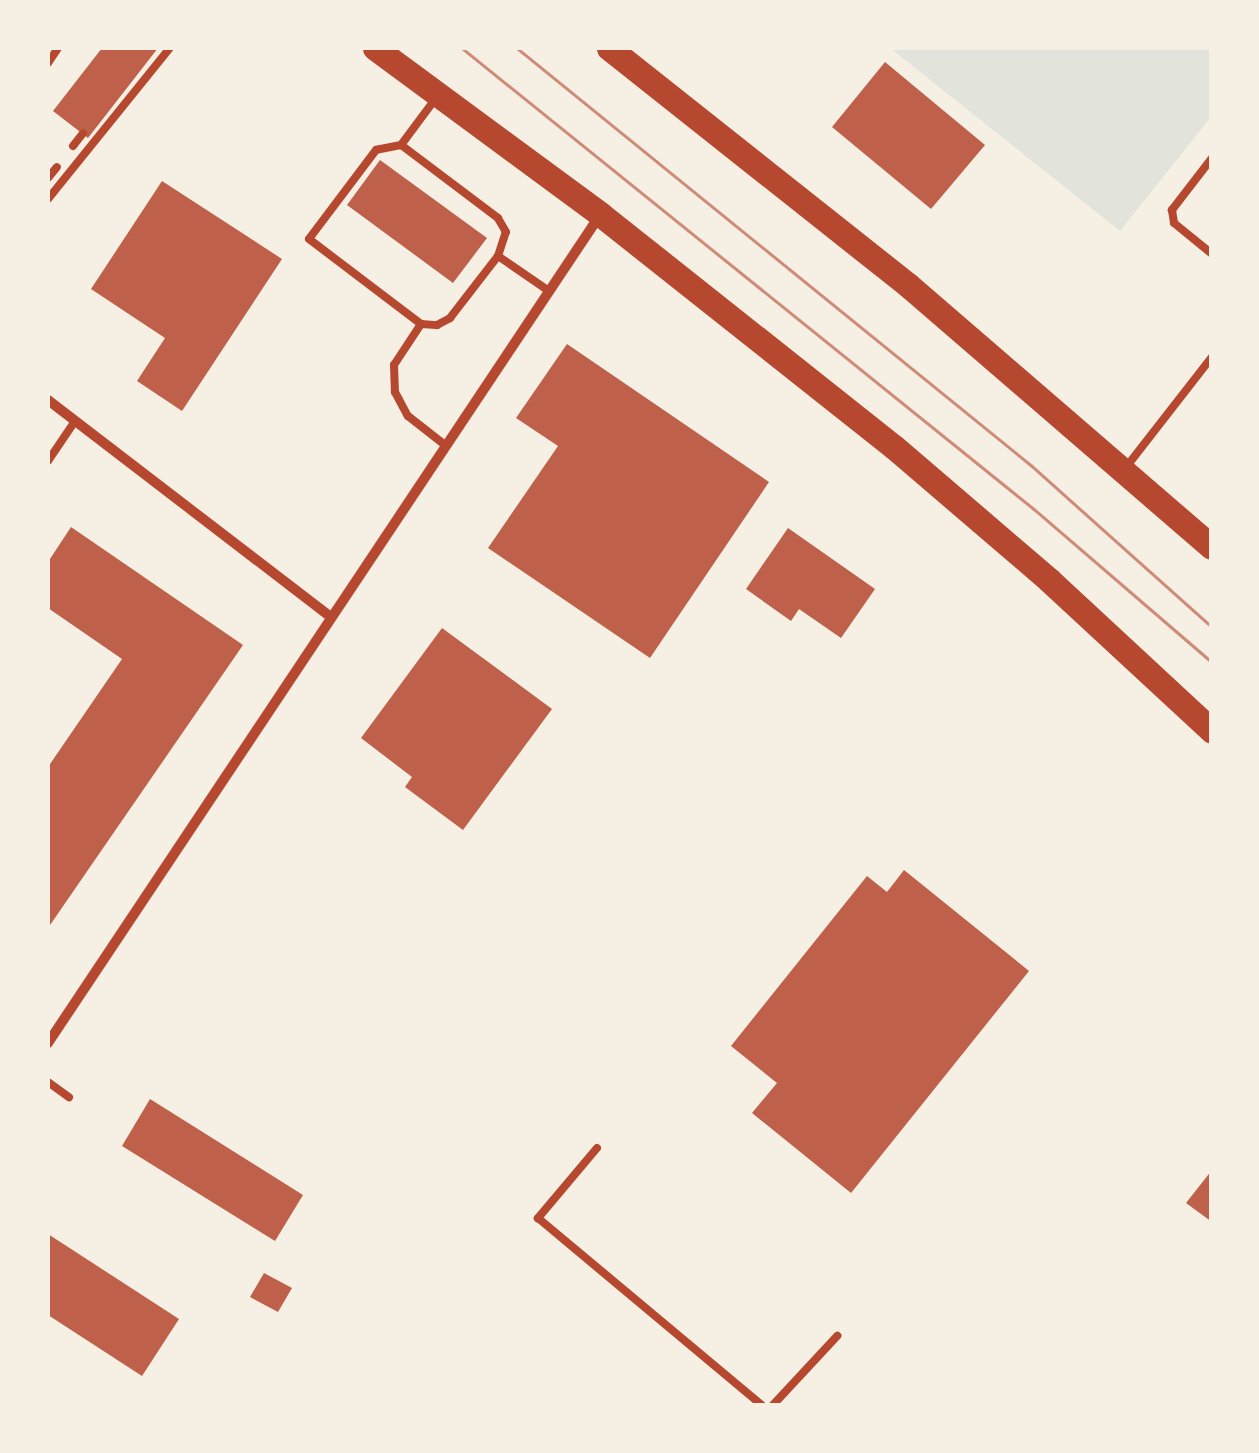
<!DOCTYPE html>
<html>
<head>
<meta charset="utf-8">
<style>
	body { margin:0 }
	#map { position:relative; width:1259px; height:1453px; overflow:hidden; background:#f6efe4; font-family:Jost,sans-serif }
	div>[style] { position:absolute }
	[style*='--x'] { left:calc(var(--x)*1px); top:calc(var(--y)*1px); width:calc(var(--w)*1px); rotate:calc(var(--a)*1deg) }
	.green>* { inset:0; background:#e2e4dc }
	.building>* { inset:0; background:#bf614a }
	.service>* { height:8px; margin:-4px; padding:0 4px; transform-origin:4px; border-radius:4px; background:#b5482f }
	.minor>* { height:10px; margin:-5px; padding:0 5px; transform-origin:5px; border-radius:5px; background:#b5482f }
	.primary>* { height:25px; margin:-12.5px; padding:0 12.5px; transform-origin:12.5px; border-radius:12.5px; background:#b5482f }
	.tram>* { height:2.5px; margin:-1.25px; padding:0 1.25px; transform-origin:1.25px; border-radius:1.25px; background:#cf8b77 }
	span { translate:-50% -50%; white-space:nowrap; text-align:center; line-height:1.15; -webkit-text-stroke:8px #f6efe4; paint-order:stroke }
	.frame { position:absolute; inset:0; border:50px solid #f6efe4; pointer-events:none }
</style>
</head>
<body>
<div id="map">
	<div class="green">
		<i style="clip-path:polygon(890px 48px,1211px 48px,1211px 117px,1120px 231px)"></i>
	</div>
	<div class="building">
		<i style="clip-path:polygon(102px 48px,158px 48px,88px 138px,53px 111px)"></i>
		<i style="clip-path:polygon(885px 62px,985px 145px,931px 209px,832px 127px)"></i>
		<i style="clip-path:polygon(380px 160px,487px 238px,453px 283px,347px 205px)"></i>
		<i style="clip-path:polygon(162px 181px,282px 259px,182px 411px,137px 381px,165px 338px,91px 289px)"></i>
		<i style="clip-path:polygon(567px 344px,769px 482px,650px 658px,488px 548px,558px 446px,516px 418px)"></i>
		<i style="clip-path:polygon(71px 527px,243px 645px,48px 928px,48px 767px,122px 659px,48px 608px,48px 562px)"></i>
		<i style="clip-path:polygon(788px 528px,875px 589px,841px 638px,799px 609px,791px 621px,746px 589px)"></i>
		<i style="clip-path:polygon(442px 628px,552px 709px,463px 830px,405px 787px,412px 777px,361px 738px)"></i>
		<i style="clip-path:polygon(904px 870px,1029px 971px,851px 1193px,752px 1113px,777px 1083px,731px 1046px,867px 876px,887px 892px)"></i>
		<i style="clip-path:polygon(150px 1099px,303px 1195px,275px 1241px,122px 1146px)"></i>
		<i style="clip-path:polygon(1212px 1170px,1212px 1222px,1186px 1203px)"></i>
		<i style="clip-path:polygon(48px 1234px,179px 1319px,142px 1376px,48px 1315px)"></i>
		<i style="clip-path:polygon(264px 1273px,292px 1288px,278px 1312px,250px 1297px)"></i>
	</div>
	<div class="service">
		<i style="--x:48;--y:63;--w:18;--a:-56"></i>
		<i style="--x:401;--y:145;--w:25;--a:169"></i>
		<i style="--x:376;--y:150;--w:111;--a:127"></i>
		<i style="--x:309;--y:239;--w:141;--a:37.2"></i>
		<i style="--x:421;--y:324;--w:16;--a:4"></i>
		<i style="--x:437;--y:325;--w:15;--a:-28"></i>
		<i style="--x:450;--y:318;--w:78;--a:-52.3"></i>
		<i style="--x:498;--y:256;--w:25;--a:-72"></i>
		<i style="--x:506;--y:232;--w:16;--a:-120"></i>
		<i style="--x:498;--y:218;--w:121;--a:-143"></i>
		<i style="--x:401;--y:145;--w:59;--a:-53.3"></i>
		<i style="--x:73;--y:146;--w:16;--a:-52"></i>
		<i style="--x:1212;--y:158;--w:66;--a:127.6"></i>
		<i style="--x:1172;--y:210;--w:13;--a:81"></i>
		<i style="--x:1174;--y:223;--w:49;--a:39.2"></i>
		<i style="--x:48;--y:178;--w:14;--a:-51"></i>
		<i style="--x:48;--y:199;--w:194;--a:-51.1"></i>
		<i style="--x:498;--y:256;--w:62;--a:34.5"></i>
		<i style="--x:421;--y:324;--w:49;--a:123.4"></i>
		<i style="--x:394;--y:365;--w:27;--a:88"></i>
		<i style="--x:395;--y:392;--w:27;--a:62"></i>
		<i style="--x:408;--y:416;--w:47;--a:38.1"></i>
		<i style="--x:48;--y:461;--w:48;--a:-56"></i>
		<i style="--x:1127;--y:466;--w:138;--a:-52.1"></i>
		<i style="--x:48;--y:1082;--w:26;--a:36"></i>
		<i style="--x:597;--y:1148;--w:92;--a:130.1"></i>
		<i style="--x:538;--y:1218;--w:293;--a:39.9"></i>
		<i style="--x:772;--y:1406;--w:96;--a:-47.1"></i>
	</div>
	<div class="minor">
		<i style="--x:48;--y:400;--w:354;--a:37.5"></i>
		<i style="--x:48;--y:1043;--w:995;--a:-56.31"></i>
	</div>
	<div class="primary">
		<i style="--x:375;--y:48;--w:280;--a:36.4"></i>
		<i style="--x:600;--y:214;--w:375;--a:38.4"></i>
		<i style="--x:894;--y:447;--w:204;--a:40.6"></i>
		<i style="--x:1049;--y:580;--w:222;--a:42.8"></i>
		<i style="--x:609;--y:48;--w:382;--a:38.4"></i>
		<i style="--x:908;--y:285;--w:401;--a:40.8"></i>
	</div>
	<div class="tram">
		<i style="--x:462;--y:48;--w:735;--a:38.87"></i>
		<i style="--x:1034;--y:509;--w:235;--a:40.7"></i>
		<i style="--x:517;--y:48;--w:663;--a:39.06"></i>
		<i style="--x:1032;--y:466;--w:241;--a:41.8"></i>
	</div>
	<div class="frame"></div>
</div>
</body>
</html>
